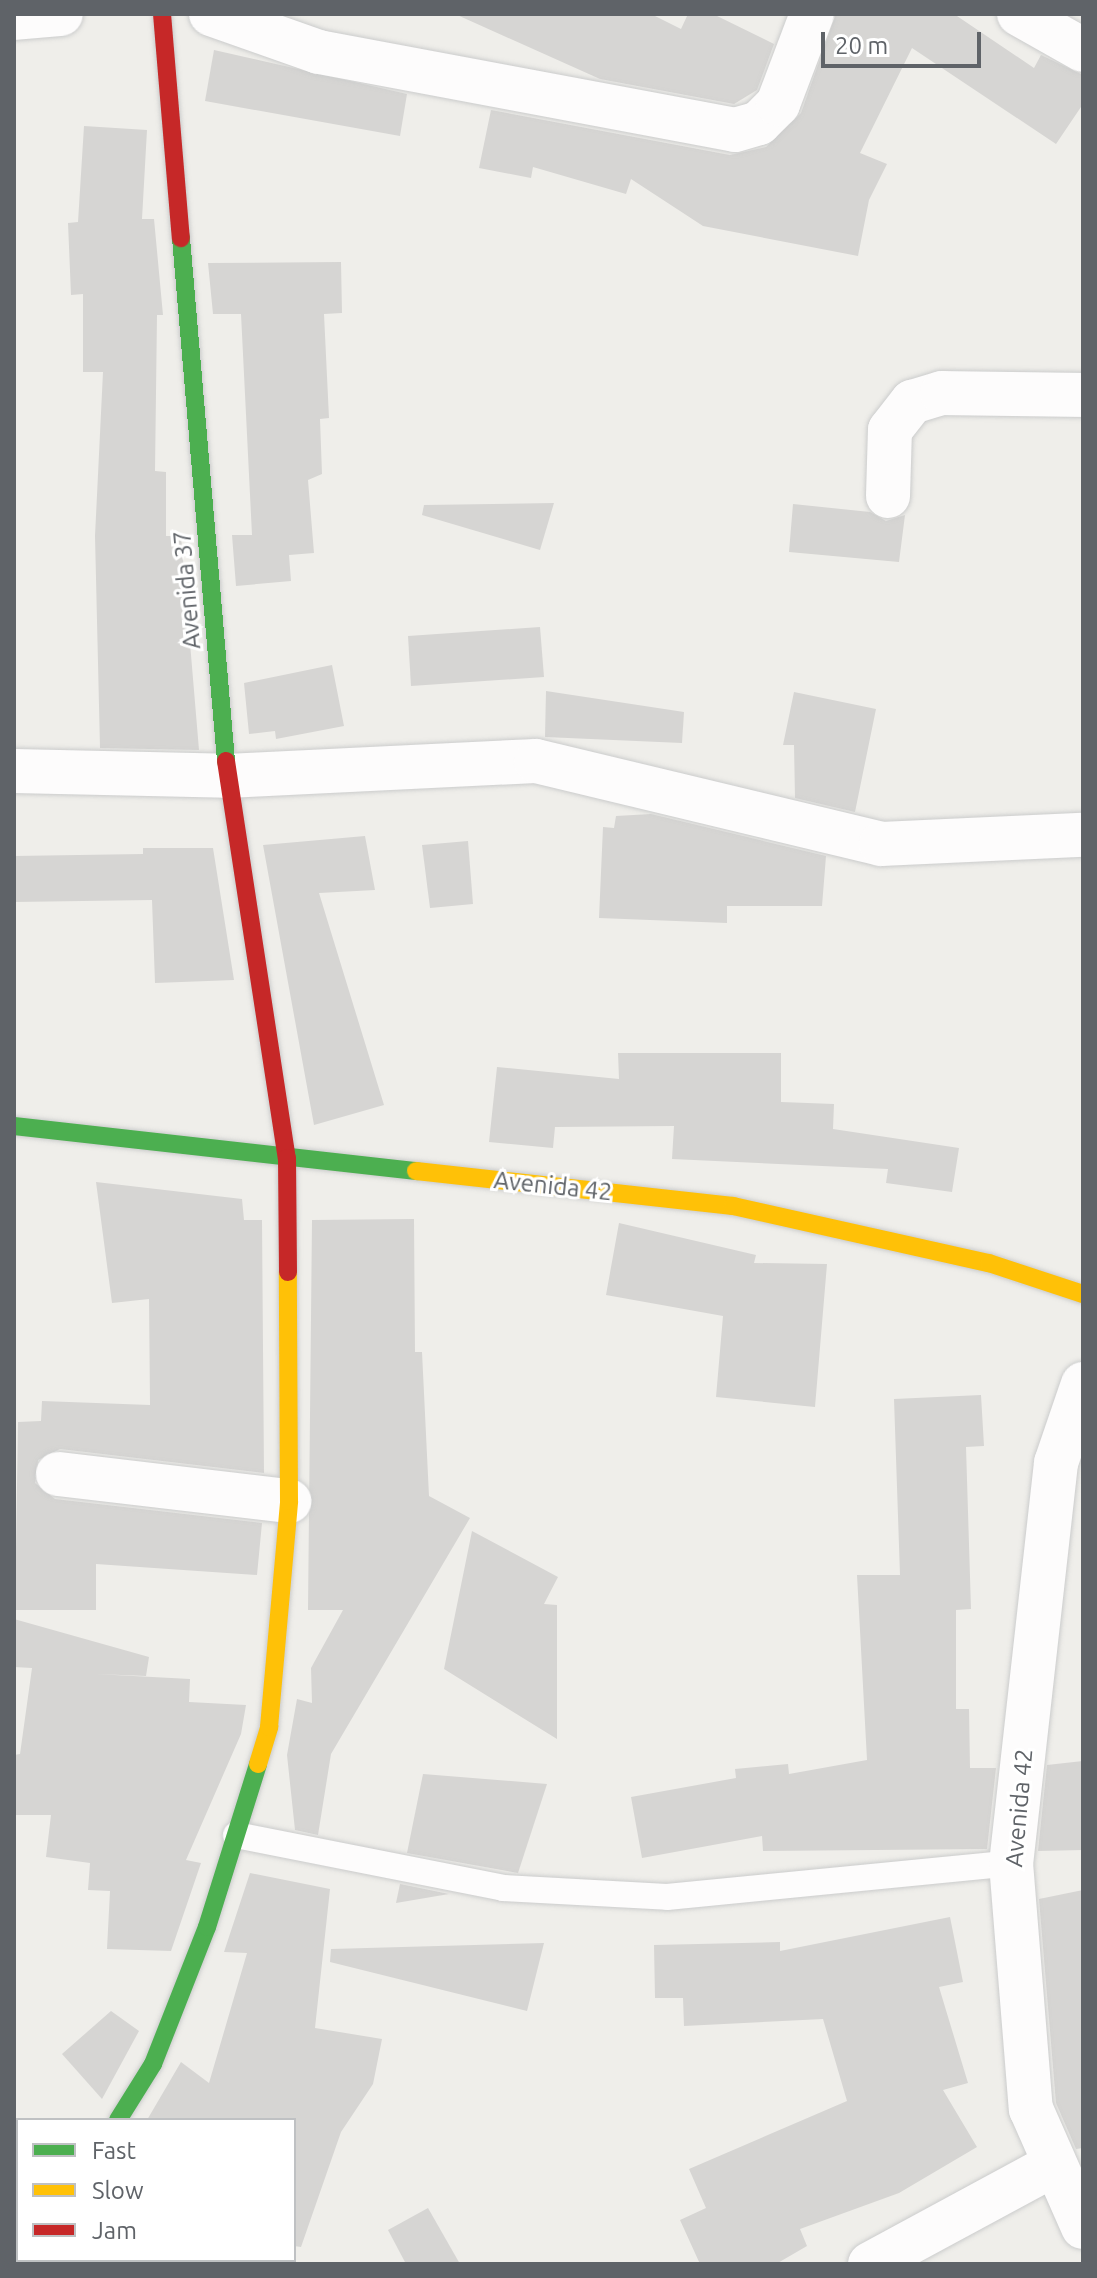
<!DOCTYPE html>
<html>
<head>
<meta charset="utf-8">
<style>
	body { margin:0 }
	#map { position:relative; width:1097px; height:2278px; overflow:hidden; background:#efeeea; font-family:Ubuntu,sans-serif }
	div>[style] { position:absolute }
	[style*='--x'] { left:calc(var(--x)*1px); top:calc(var(--y)*1px); width:calc(var(--w)*1px); rotate:calc(var(--a)*1deg) }
	.building>* { inset:0; background:#d6d5d3 }
	.roads { filter:drop-shadow(0 0 2px #cbcccc) drop-shadow(0 0 2px #cbcccc) }
	.lane>* { height:26px; margin:-13px; padding:0 13px; transform-origin:13px; border-radius:13px; background:#fdfcfc }
	.street>* { height:44px; margin:-22px; padding:0 22px; transform-origin:22px; border-radius:22px; background:#fdfcfc }
	.fast>* { height:18px; margin:-9px; padding:0 9px; transform-origin:9px; border-radius:9px; background:#4caf50 }
	.slow>* { height:18px; margin:-9px; padding:0 9px; transform-origin:9px; border-radius:9px; background:#ffc107 }
	.jam>* { height:18px; margin:-9px; padding:0 9px; transform-origin:9px; border-radius:9px; background:#c62828 }
	span { translate:-50% -50%; white-space:nowrap; text-align:center; line-height:1.15; -webkit-text-stroke:6px #fff; paint-order:stroke }
	.street-label { font-size:24px; color:#5f6368 }
	.frame { position:absolute; inset:0; border:16px solid #5f6368; pointer-events:none }
	.legend { position:absolute; left:16px; top:2118px; width:280px; height:144px; box-sizing:border-box; background:#fff; border:2px solid #bfc1c3; margin:0; padding:10px 14px; list-style:none; font-size:24px; color:#5f6368 }
	.legend li { display:flex; align-items:center; gap:16px; height:40px }
	.legend b { width:40px; border:2px solid #bfc1c3 }
	.scale { position:absolute; left:821px; top:32px; width:160px; height:36px; box-sizing:border-box; border:4px solid #5f6368; border-top:0; padding-left:10px; font-size:24px; line-height:28px; white-space:nowrap; color:#5f6368; -webkit-text-stroke:6px #fff; paint-order:stroke }
</style>
</head>
<body>
<div id="map">
	<div class="building">
		<i style="clip-path:polygon(455px 14px,651px 14px,681px 29px,688px 14px,713px 14px,774px 44px,757px 90px,734px 104px,600px 79px)"></i>
		<i style="clip-path:polygon(836px 14px,954px 14px,1034px 68px,1041px 55px,1083px 75px,1083px 104px,1056px 144px,912px 48px,860px 153px,887px 164px,869px 200px,858px 256px,703px 226px,631px 179px,626px 194px,533px 167px,531px 178px,479px 168px,491px 110px,730px 155px,766px 147px,801px 113px)"></i>
		<i style="clip-path:polygon(214px 50px,407px 94px,400px 136px,205px 101px)"></i>
		<i style="clip-path:polygon(84px 126px,147px 130px,142px 219px,154px 219px,163px 315px,157px 315px,155px 471px,166px 472px,166px 536px,181px 536px,199px 750px,100px 748px,95px 536px,103px 372px,83px 372px,83px 294px,71px 295px,68px 223px,78px 222px)"></i>
		<i style="clip-path:polygon(341px 262px,342px 313px,324px 314px,329px 418px,320px 419px,322px 474px,308px 480px,314px 553px,289px 555px,291px 581px,236px 586px,232px 535px,252px 535px,241px 314px,213px 314px,208px 263px)"></i>
		<i style="clip-path:polygon(554px 503px,540px 550px,422px 515px,424px 505px)"></i>
		<i style="clip-path:polygon(793px 504px,870px 512px,886px 521px,905px 515px,899px 562px,789px 552px)"></i>
		<i style="clip-path:polygon(540px 627px,544px 677px,411px 686px,408px 636px)"></i>
		<i style="clip-path:polygon(332px 665px,344px 726px,276px 739px,275px 731px,249px 734px,244px 683px)"></i>
		<i style="clip-path:polygon(546px 691px,684px 712px,682px 743px,545px 737px)"></i>
		<i style="clip-path:polygon(794px 692px,876px 709px,855px 812px,795px 798px,794px 745px,783px 745px)"></i>
		<i style="clip-path:polygon(651px 814px,826px 856px,822px 906px,727px 906px,727px 923px,599px 918px,603px 827px,614px 828px,616px 816px)"></i>
		<i style="clip-path:polygon(365px 836px,375px 890px,319px 893px,384px 1105px,314px 1125px,263px 845px)"></i>
		<i style="clip-path:polygon(468px 841px,473px 904px,430px 908px,422px 845px)"></i>
		<i style="clip-path:polygon(143px 848px,213px 848px,234px 980px,155px 983px,152px 900px,14px 902px,14px 856px,143px 854px)"></i>
		<i style="clip-path:polygon(618px 1053px,781px 1053px,781px 1102px,834px 1104px,833px 1129px,959px 1148px,952px 1192px,886px 1183px,888px 1169px,672px 1159px,674px 1126px,555px 1127px,553px 1148px,489px 1142px,497px 1067px,619px 1079px)"></i>
		<i style="clip-path:polygon(96px 1182px,242px 1199px,244px 1220px,262px 1220px,264px 1473px,60px 1449px,38px 1460px,35px 1483px,55px 1499px,262px 1523px,257px 1575px,96px 1564px,96px 1610px,15px 1610px,18px 1422px,41px 1421px,42px 1401px,150px 1405px,149px 1299px,112px 1303px)"></i>
		<i style="clip-path:polygon(414px 1219px,415px 1352px,422px 1352px,429px 1496px,470px 1518px,331px 1754px,318px 1835px,295px 1830px,287px 1755px,297px 1699px,312px 1703px,311px 1668px,343px 1610px,308px 1610px,312px 1220px)"></i>
		<i style="clip-path:polygon(619px 1223px,756px 1255px,754px 1263px,827px 1264px,815px 1407px,716px 1397px,723px 1316px,606px 1295px)"></i>
		<i style="clip-path:polygon(981px 1395px,984px 1446px,966px 1447px,971px 1609px,956px 1610px,956px 1709px,969px 1709px,970px 1768px,996px 1768px,987px 1849px,763px 1851px,762px 1836px,642px 1858px,631px 1797px,736px 1778px,735px 1769px,788px 1764px,789px 1774px,867px 1760px,857px 1575px,900px 1575px,894px 1399px)"></i>
		<i style="clip-path:polygon(472px 1531px,558px 1577px,544px 1604px,557px 1605px,557px 1739px,444px 1669px)"></i>
		<i style="clip-path:polygon(14px 1619px,149px 1657px,146px 1676px,96px 1674px,190px 1679px,189px 1702px,246px 1705px,241px 1734px,186px 1860px,201px 1863px,171px 1951px,107px 1949px,110px 1891px,88px 1890px,90px 1863px,46px 1857px,51px 1815px,14px 1815px,14px 1755px,20px 1754px,32px 1668px,14px 1667px)"></i>
		<i style="clip-path:polygon(1083px 1761px,1083px 1850px,1038px 1851px,1047px 1765px)"></i>
		<i style="clip-path:polygon(423px 1774px,547px 1784px,518px 1873px,407px 1853px)"></i>
		<i style="clip-path:polygon(250px 1873px,330px 1889px,315px 2028px,382px 2039px,373px 2084px,341px 2132px,301px 2247px,294px 2246px,294px 2120px,147px 2120px,181px 2062px,209px 2083px,247px 1953px,224px 1952px)"></i>
		<i style="clip-path:polygon(400px 1884px,449px 1894px,396px 1903px)"></i>
		<i style="clip-path:polygon(1083px 1890px,1083px 2148px,1076px 2149px,1056px 2103px,1039px 1899px)"></i>
		<i style="clip-path:polygon(950px 1917px,963px 1982px,939px 1987px,968px 2083px,943px 2090px,977px 2147px,899px 2193px,800px 2229px,807px 2246px,776px 2264px,700px 2264px,680px 2220px,706px 2208px,689px 2169px,847px 2101px,823px 2019px,684px 2026px,683px 1998px,655px 1998px,654px 1945px,780px 1942px,780px 1951px)"></i>
		<i style="clip-path:polygon(544px 1943px,527px 2011px,330px 1962px,331px 1949px)"></i>
		<i style="clip-path:polygon(111px 2011px,139px 2031px,102px 2099px,62px 2054px)"></i>
		<i style="clip-path:polygon(428px 2208px,460px 2264px,406px 2264px,388px 2230px)"></i>
	</div>
	<div class="roads">
		<div class="lane">
			<i style="--x:236;--y:1835;--w:272;--a:11.2"></i>
			<i style="--x:503;--y:1888;--w:164;--a:3.1"></i>
			<i style="--x:667;--y:1897;--w:346;--a:-5.6"></i>
		</div>
		<div class="street">
			<i style="--x:211;--y:14;--w:114;--a:19.4"></i>
			<i style="--x:319;--y:52;--w:423;--a:10.6"></i>
			<i style="--x:735;--y:130;--w:25;--a:-16"></i>
			<i style="--x:759;--y:123;--w:27;--a:-45"></i>
			<i style="--x:778;--y:104;--w:96;--a:-69.3"></i>
			<i style="--x:1019;--y:14;--w:73;--a:29.4"></i>
			<i style="--x:14;--y:18;--w:47;--a:-4.9"></i>
			<i style="--x:888;--y:496;--w:66;--a:-88.3"></i>
			<i style="--x:890;--y:430;--w:36;--a:-52"></i>
			<i style="--x:912;--y:402;--w:31;--a:-17"></i>
			<i style="--x:942;--y:393;--w:141;--a:0.8"></i>
			<i style="--x:14;--y:771;--w:213;--a:1.3"></i>
			<i style="--x:227;--y:776;--w:309;--a:-2.8"></i>
			<i style="--x:536;--y:761;--w:355;--a:13.5"></i>
			<i style="--x:881;--y:844;--w:202;--a:-2.6"></i>
			<i style="--x:1083;--y:1384;--w:83;--a:108.9"></i>
			<i style="--x:1056;--y:1463;--w:403;--a:96.4"></i>
			<i style="--x:1011;--y:1863;--w:247;--a:85.4"></i>
			<i style="--x:1031;--y:2109;--w:129;--a:66.2"></i>
			<i style="--x:58;--y:1474;--w:233;--a:6.7"></i>
			<i style="--x:14;--y:2199;--w:5;--a:-37"></i>
			<i style="--x:870;--y:2264;--w:208;--a:-28.4"></i>
		</div>
		<div class="fast">
			<i style="--x:181;--y:238;--w:525;--a:85.08"></i>
			<i style="--x:14;--y:1126;--w:405;--a:6.4"></i>
			<i style="--x:118;--y:2120;--w:66;--a:-58"></i>
			<i style="--x:153;--y:2064;--w:147;--a:-68.5"></i>
			<i style="--x:207;--y:1927;--w:171;--a:-72.6"></i>
		</div>
		<div class="slow">
			<i style="--x:416;--y:1171;--w:319;--a:6.3"></i>
			<i style="--x:733;--y:1206;--w:262;--a:12.6"></i>
			<i style="--x:989;--y:1263;--w:99;--a:18.3"></i>
			<i style="--x:258;--y:1764;--w:39;--a:-73"></i>
			<i style="--x:269;--y:1727;--w:227;--a:-84.9"></i>
			<i style="--x:289;--y:1501;--w:229;--a:-90.3"></i>
		</div>
		<div class="jam">
			<i style="--x:162;--y:14;--w:225;--a:85.2"></i>
			<i style="--x:226;--y:761;--w:402;--a:81.3"></i>
			<i style="--x:287;--y:1158;--w:114;--a:89.5"></i>
		</div>
	</div>
	<div class="street-label">
		<span style="left:187px;top:590px;rotate:-95deg">Avenida 37</span>
		<span style="left:553px;top:1186px;rotate:6deg">Avenida 42</span>
		<span style="left:1019px;top:1808px;rotate:-85deg">Avenida 42</span>
	</div>
	<div class="frame"></div>
	<ul class="legend">
	<li><b style="height:10px;background:#4caf50"></b>Fast</li>
	<li><b style="height:10px;background:#ffc107"></b>Slow</li>
	<li><b style="height:10px;background:#c62828"></b>Jam</li>
	</ul>
	<div class="scale">20 m</div>
</div>
</body>
</html>
